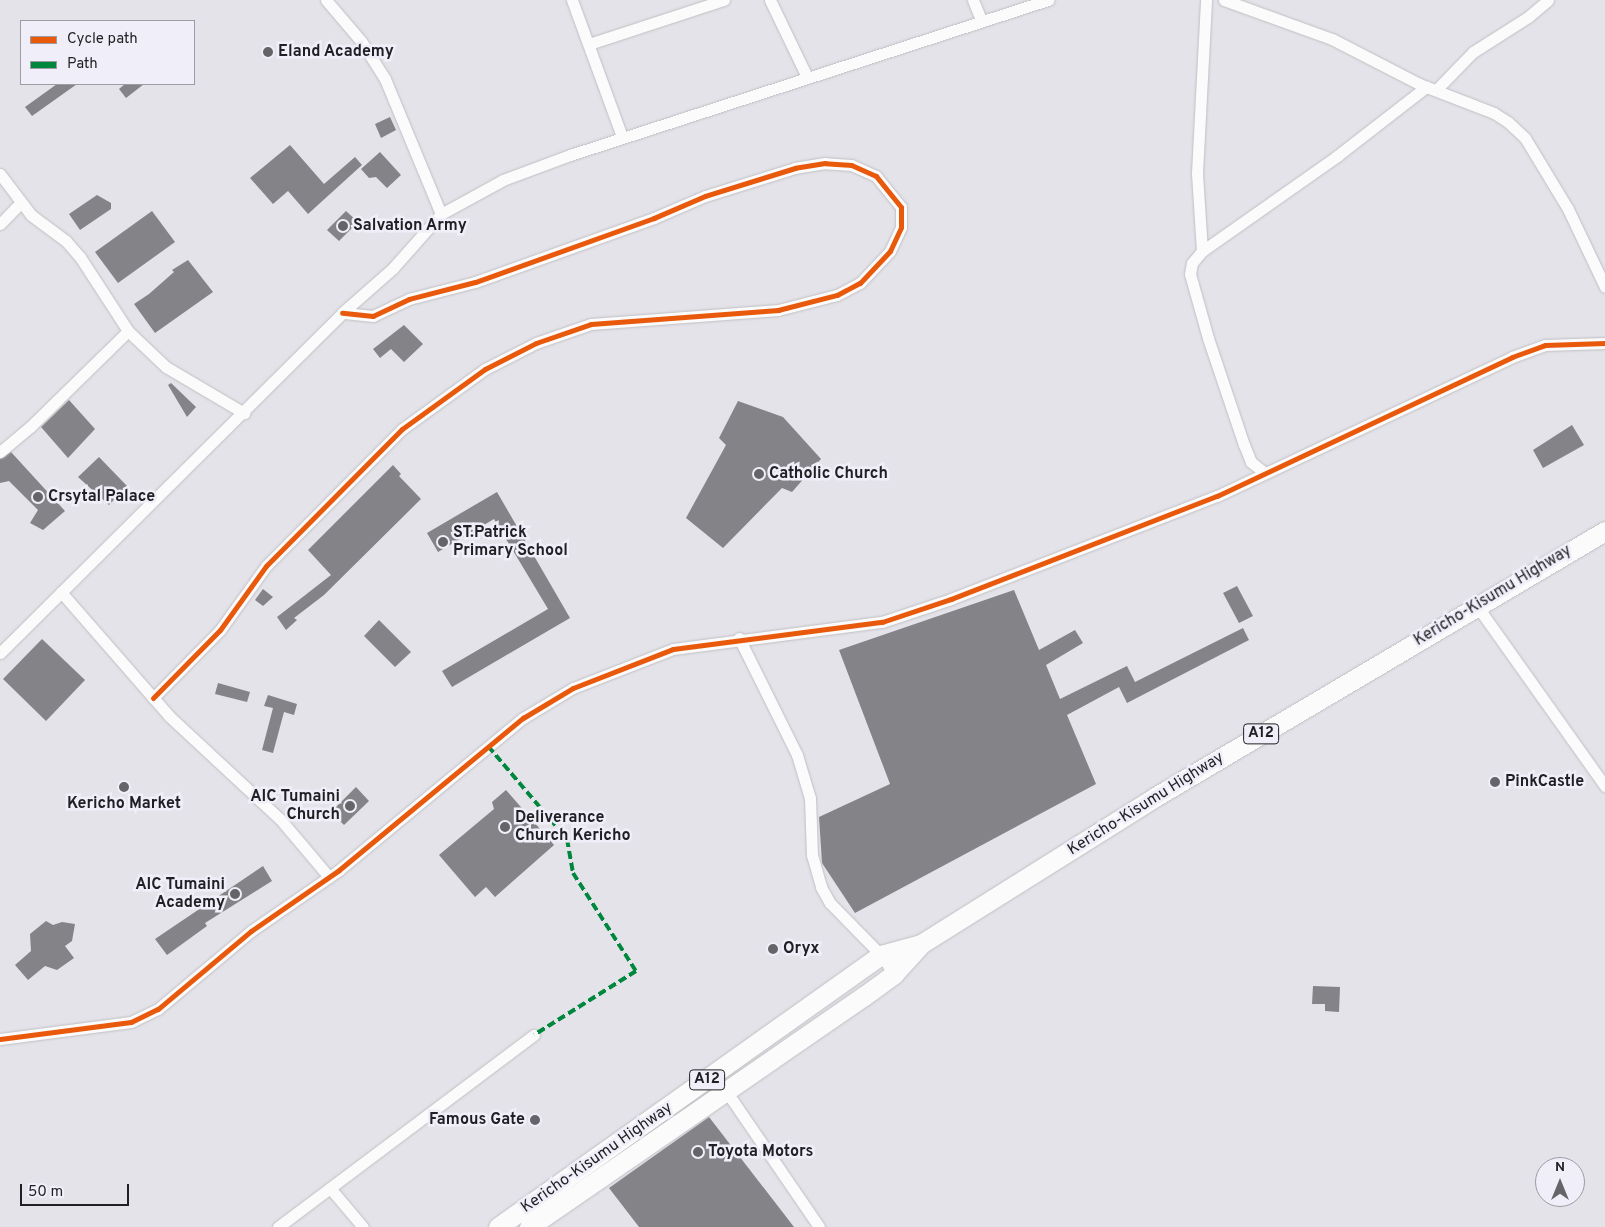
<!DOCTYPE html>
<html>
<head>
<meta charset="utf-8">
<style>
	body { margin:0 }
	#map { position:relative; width:1605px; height:1227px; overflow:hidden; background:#e4e3e9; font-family:Overpass,sans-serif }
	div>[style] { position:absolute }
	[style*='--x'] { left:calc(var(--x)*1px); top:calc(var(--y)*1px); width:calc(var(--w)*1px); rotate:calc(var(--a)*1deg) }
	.building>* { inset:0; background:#848387 }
	.roads { filter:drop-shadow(0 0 1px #bfbfc3) drop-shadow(0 0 1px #bfbfc3) }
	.minor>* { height:11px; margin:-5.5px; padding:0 5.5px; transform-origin:5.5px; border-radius:5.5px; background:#fbfbfc }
	.trunk>* { height:19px; margin:-9.5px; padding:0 9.5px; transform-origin:9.5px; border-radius:9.5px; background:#fbfbfc }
	.quiet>* { height:4px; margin-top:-2px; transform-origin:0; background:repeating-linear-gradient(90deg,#00873e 0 8px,transparent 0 12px) }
	.cycleway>* { height:5px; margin:-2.5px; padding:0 2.5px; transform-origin:2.5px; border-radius:2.5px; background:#e8590c }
	.dots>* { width:14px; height:14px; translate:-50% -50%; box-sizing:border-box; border:2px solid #f0eef8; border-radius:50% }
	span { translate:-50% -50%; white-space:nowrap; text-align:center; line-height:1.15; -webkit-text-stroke:5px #f0eef8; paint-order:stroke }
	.shield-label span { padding:1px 4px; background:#f0eef8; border:1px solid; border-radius:4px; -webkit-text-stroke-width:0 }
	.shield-label { font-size:15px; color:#201f23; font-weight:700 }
	.poi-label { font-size:16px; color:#201f23; font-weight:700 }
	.left { translate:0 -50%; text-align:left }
	.right { translate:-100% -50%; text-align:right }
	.street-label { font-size:16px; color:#201f23 }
	.legend { position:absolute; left:20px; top:20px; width:175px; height:65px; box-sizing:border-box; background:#f0eef8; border:1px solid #9d9ba3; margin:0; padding:6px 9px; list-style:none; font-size:15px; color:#201f23 }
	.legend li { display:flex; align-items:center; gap:10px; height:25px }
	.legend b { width:25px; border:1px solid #9d9ba3 }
	.north { position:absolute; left:1535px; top:1157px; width:50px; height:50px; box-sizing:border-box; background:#f0eef8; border:1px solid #9d9ba3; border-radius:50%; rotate:0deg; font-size:14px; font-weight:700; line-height:20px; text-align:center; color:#201f23 }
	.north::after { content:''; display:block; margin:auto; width:18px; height:22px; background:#656468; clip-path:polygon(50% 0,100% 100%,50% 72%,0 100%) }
	.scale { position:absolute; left:20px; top:1184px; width:109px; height:22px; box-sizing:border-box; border:2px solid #201f23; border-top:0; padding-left:6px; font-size:15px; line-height:18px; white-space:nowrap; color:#201f23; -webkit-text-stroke:4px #f0eef8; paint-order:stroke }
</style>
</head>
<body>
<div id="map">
	<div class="building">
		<i style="clip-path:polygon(57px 84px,77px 84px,32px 116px,25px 107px)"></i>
		<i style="clip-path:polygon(125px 84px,144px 84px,126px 98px,119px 89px)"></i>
		<i style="clip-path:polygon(390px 117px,396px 130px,381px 138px,375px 124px)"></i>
		<i style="clip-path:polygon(290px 145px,324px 184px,355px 157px,362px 165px,308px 214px,288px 191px,273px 204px,250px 178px)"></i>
		<i style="clip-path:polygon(380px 152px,401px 175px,387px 188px,376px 177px,369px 178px,361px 169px)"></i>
		<i style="clip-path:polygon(97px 195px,111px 203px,111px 209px,80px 230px,69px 214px)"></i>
		<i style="clip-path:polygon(152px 211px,175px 242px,118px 283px,95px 252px)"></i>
		<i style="clip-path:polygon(346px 211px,358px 222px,339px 241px,327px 230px)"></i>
		<i style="clip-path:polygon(188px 260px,213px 292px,155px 333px,134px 304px,149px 294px,174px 272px,172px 270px)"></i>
		<i style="clip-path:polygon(404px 325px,423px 344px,404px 362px,391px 349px,380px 358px,373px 349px)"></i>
		<i style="clip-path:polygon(171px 383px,196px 407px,187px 417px,168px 385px)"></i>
		<i style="clip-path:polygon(69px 400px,95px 429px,68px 458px,41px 427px)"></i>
		<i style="clip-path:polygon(738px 401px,783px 417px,821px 459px,792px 492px,782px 488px,723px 548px,686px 518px,726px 445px,719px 438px)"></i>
		<i style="clip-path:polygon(1572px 425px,1584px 445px,1543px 468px,1533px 450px)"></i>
		<i style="clip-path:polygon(11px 452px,65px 511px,43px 530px,30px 523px,38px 510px,9px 481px,0 483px,0 459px)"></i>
		<i style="clip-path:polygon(99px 457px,127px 486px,109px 505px,78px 477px)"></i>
		<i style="clip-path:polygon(393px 465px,401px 474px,399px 476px,421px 499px,324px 595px,294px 618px,297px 620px,286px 630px,277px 617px,331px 575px,308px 550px)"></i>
		<i style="clip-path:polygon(497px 492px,570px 618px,452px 687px,442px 671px,548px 609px,494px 519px,438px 552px,427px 533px)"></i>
		<i style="clip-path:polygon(1237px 586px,1253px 616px,1239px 623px,1223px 593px)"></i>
		<i style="clip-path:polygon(263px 589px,273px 597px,263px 606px,255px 600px)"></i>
		<i style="clip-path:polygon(1014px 590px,1039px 650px,1075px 630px,1083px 643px,1046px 665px,1060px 699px,1127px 666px,1135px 682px,1243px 628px,1249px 640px,1127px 703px,1119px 687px,1067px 715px,1096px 784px,855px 913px,822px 863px,819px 817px,890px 784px,839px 650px)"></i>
		<i style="clip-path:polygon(379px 620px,411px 652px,395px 667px,364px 636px)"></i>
		<i style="clip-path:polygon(42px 639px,85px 680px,46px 721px,3px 679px)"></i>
		<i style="clip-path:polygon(218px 683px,250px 692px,247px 702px,215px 694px)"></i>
		<i style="clip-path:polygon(268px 695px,297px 704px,294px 715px,284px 712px,273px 753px,262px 750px,273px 708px,264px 706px)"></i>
		<i style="clip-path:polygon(356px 787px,369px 801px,344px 825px,331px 812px)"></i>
		<i style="clip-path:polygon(506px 790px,554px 845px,495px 897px,486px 887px,475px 897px,439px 855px,494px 809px,492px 802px)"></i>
		<i style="clip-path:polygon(263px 866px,272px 881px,205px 923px,207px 926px,167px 955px,155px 939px)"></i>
		<i style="clip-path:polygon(46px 921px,53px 925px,62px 922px,75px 924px,72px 941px,65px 946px,74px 958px,57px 970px,45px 966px,28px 980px,15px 965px,31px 951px,30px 934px)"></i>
		<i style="clip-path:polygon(1313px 986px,1340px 987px,1339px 1012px,1325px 1011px,1325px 1004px,1312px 1004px)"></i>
		<i style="clip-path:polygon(709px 1117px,794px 1227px,639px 1227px,609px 1188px)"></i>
	</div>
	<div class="roads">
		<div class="minor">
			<i style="--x:326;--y:0;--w:54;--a:49.5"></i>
			<i style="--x:361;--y:41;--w:45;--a:57.7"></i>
			<i style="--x:385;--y:79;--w:146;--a:67.5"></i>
			<i style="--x:572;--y:0;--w:146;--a:69.9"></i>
			<i style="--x:770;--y:0;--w:85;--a:64.3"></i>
			<i style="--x:973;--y:0;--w:22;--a:68"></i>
			<i style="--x:1224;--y:0;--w:115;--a:19.9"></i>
			<i style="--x:1332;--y:39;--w:98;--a:27.3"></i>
			<i style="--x:1419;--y:84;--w:80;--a:21.1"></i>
			<i style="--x:1494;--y:113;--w:17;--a:33"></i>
			<i style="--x:1508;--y:122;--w:23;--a:43"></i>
			<i style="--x:1525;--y:138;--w:83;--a:58.8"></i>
			<i style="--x:1568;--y:209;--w:86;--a:64.6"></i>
			<i style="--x:589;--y:44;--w:142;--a:-18.1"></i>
			<i style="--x:1436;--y:90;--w:53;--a:-45.8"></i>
			<i style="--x:1473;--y:52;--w:65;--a:-32.5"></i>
			<i style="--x:1528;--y:17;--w:26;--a:-40"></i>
			<i style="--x:0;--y:174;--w:51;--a:52.9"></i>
			<i style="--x:31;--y:215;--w:44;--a:36.6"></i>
			<i style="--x:66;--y:241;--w:21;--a:49"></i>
			<i style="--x:80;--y:257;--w:88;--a:57"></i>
			<i style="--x:128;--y:331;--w:52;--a:43.5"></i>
			<i style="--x:166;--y:367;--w:91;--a:30.5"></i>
			<i style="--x:0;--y:224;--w:28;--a:-46"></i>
			<i style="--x:1202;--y:251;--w:78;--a:-93.7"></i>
			<i style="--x:1197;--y:173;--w:173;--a:-87"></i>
			<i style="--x:0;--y:452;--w:39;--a:-40"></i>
			<i style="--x:30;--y:427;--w:137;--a:-44.4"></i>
			<i style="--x:1265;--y:473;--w:18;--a:-142"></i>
			<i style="--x:1251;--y:462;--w:18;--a:-112"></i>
			<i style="--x:1244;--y:445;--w:113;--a:-108.6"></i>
			<i style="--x:1208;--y:338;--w:66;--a:-105.7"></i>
			<i style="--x:1190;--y:274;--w:11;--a:-80"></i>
			<i style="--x:1192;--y:263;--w:16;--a:-50"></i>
			<i style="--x:1202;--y:251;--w:165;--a:-35.1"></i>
			<i style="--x:1337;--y:156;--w:113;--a:-37.8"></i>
			<i style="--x:61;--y:592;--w:164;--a:48.9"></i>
			<i style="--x:169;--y:716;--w:151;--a:42.9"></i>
			<i style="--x:280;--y:819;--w:76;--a:49.8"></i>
			<i style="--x:1477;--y:606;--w:221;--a:54.6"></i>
			<i style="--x:739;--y:638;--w:131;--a:63.6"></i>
			<i style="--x:797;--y:755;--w:45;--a:73.2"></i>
			<i style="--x:810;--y:798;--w:57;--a:88"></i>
			<i style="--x:812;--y:855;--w:33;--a:74"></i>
			<i style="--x:821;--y:887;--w:18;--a:61"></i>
			<i style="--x:830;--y:903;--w:73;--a:45.6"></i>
			<i style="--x:881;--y:955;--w:23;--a:56"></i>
			<i style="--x:0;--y:653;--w:482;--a:-44.8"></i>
			<i style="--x:342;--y:313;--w:68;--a:-41.4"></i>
			<i style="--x:393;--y:268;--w:72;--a:-48.4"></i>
			<i style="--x:441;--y:214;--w:71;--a:-28.7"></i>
			<i style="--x:503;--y:180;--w:72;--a:-20.5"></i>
			<i style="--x:570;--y:155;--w:503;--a:-17.97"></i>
			<i style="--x:153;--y:698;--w:95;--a:-45.4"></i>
			<i style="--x:220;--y:630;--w:79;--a:-54.3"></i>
			<i style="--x:266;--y:566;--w:193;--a:-45.2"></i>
			<i style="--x:402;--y:429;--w:102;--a:-35.9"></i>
			<i style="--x:485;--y:369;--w:57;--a:-27"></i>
			<i style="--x:536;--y:343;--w:58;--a:-19.1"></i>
			<i style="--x:591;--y:324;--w:188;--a:-4.3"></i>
			<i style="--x:778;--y:310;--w:61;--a:-14.3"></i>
			<i style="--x:837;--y:295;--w:26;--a:-28"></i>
			<i style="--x:860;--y:283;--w:44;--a:-46.8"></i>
			<i style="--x:890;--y:251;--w:26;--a:-65"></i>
			<i style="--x:901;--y:227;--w:20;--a:-90"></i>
			<i style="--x:901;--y:207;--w:40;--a:-129"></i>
			<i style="--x:876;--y:176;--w:27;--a:-156"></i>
			<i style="--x:851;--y:165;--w:26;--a:-176"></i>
			<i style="--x:825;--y:163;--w:30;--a:171"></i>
			<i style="--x:795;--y:168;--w:94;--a:162.7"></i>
			<i style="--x:705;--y:196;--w:56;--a:156.7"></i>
			<i style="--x:654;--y:218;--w:190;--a:160.3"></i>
			<i style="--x:475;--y:282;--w:68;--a:165.6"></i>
			<i style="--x:409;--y:299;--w:40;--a:155"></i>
			<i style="--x:373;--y:316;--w:31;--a:-174"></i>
			<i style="--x:0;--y:1039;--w:132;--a:-7.4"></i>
			<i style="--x:131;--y:1022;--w:30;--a:-26"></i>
			<i style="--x:158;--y:1009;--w:121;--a:-40"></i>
			<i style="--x:251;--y:931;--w:107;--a:-34.7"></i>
			<i style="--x:339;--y:870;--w:239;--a:-39.6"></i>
			<i style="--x:523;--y:718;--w:58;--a:-31"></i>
			<i style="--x:573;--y:688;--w:107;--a:-21.3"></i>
			<i style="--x:673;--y:649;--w:211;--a:-7.4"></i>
			<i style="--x:882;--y:622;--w:73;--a:-18.4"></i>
			<i style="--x:951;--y:599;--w:285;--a:-21.2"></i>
			<i style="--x:1217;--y:496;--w:326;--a:-25.2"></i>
			<i style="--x:1512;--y:357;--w:35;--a:-20"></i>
			<i style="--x:1545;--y:345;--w:60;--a:-1.9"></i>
			<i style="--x:726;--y:1091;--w:165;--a:55.6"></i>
			<i style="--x:330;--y:1188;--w:51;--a:49.8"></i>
			<i style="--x:278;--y:1227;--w:320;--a:-36.9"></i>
		</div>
		<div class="trunk">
			<i style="--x:498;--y:1227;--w:470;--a:-35.4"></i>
			<i style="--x:881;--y:955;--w:41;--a:-15.4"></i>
			<i style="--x:529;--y:1227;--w:407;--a:-34.6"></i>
			<i style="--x:864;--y:996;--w:37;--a:-36"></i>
			<i style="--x:894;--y:974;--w:40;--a:-48"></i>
			<i style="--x:921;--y:944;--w:276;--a:-32.1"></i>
			<i style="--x:1155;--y:797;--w:523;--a:-30.59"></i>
		</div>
	</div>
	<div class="quiet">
		<i style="--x:488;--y:746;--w:122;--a:49.7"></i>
		<i style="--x:567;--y:839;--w:35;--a:80"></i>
		<i style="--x:573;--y:873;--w:117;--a:57.3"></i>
		<i style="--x:636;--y:971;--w:120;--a:147.9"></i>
	</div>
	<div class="cycleway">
		<i style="--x:153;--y:698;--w:95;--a:-45.4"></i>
		<i style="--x:220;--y:630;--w:79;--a:-54.3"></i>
		<i style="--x:266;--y:566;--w:193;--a:-45.2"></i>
		<i style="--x:402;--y:429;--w:102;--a:-35.9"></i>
		<i style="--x:485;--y:369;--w:57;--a:-27"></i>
		<i style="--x:536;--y:343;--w:58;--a:-19.1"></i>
		<i style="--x:591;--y:324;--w:188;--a:-4.3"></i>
		<i style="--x:778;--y:310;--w:61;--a:-14.3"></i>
		<i style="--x:837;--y:295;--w:26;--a:-28"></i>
		<i style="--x:860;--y:283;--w:44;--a:-46.8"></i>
		<i style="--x:890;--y:251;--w:26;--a:-65"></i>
		<i style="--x:901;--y:227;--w:20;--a:-90"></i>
		<i style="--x:901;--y:207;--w:40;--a:-129"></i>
		<i style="--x:876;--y:176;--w:27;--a:-156"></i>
		<i style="--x:851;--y:165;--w:26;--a:-176"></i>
		<i style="--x:825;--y:163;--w:30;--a:171"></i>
		<i style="--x:795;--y:168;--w:94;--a:162.7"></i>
		<i style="--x:705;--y:196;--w:56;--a:156.7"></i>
		<i style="--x:654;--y:218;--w:190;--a:160.3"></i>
		<i style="--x:475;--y:282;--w:68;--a:165.6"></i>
		<i style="--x:409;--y:299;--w:40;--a:155"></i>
		<i style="--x:373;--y:316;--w:31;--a:-174"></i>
		<i style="--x:0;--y:1039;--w:132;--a:-7.4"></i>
		<i style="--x:131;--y:1022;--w:30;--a:-26"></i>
		<i style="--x:158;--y:1009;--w:121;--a:-40"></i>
		<i style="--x:251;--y:931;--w:107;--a:-34.7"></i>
		<i style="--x:339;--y:870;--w:239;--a:-39.6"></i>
		<i style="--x:523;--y:718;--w:58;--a:-31"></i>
		<i style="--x:573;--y:688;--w:107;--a:-21.3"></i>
		<i style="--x:673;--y:649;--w:211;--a:-7.4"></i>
		<i style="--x:882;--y:622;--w:73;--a:-18.4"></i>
		<i style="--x:951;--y:599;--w:285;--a:-21.2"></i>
		<i style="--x:1217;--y:496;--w:326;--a:-25.2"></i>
		<i style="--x:1512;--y:357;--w:35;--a:-20"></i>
		<i style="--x:1545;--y:345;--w:60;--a:-1.9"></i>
	</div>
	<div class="dots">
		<i style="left:268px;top:52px;background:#656468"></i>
		<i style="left:343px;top:226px;background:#656468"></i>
		<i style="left:759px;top:474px;background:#656468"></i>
		<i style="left:38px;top:497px;background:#656468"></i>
		<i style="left:443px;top:542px;background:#656468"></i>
		<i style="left:1495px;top:782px;background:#656468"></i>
		<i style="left:124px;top:787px;background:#656468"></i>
		<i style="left:350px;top:806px;background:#656468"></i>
		<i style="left:505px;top:827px;background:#656468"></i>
		<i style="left:235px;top:894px;background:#656468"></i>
		<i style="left:773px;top:949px;background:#656468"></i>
		<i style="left:535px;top:1120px;background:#656468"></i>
		<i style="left:698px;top:1152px;background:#656468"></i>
	</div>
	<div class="shield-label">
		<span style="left:1261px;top:734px">A12</span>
		<span style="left:707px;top:1080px">A12</span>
	</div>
	<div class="poi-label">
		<span class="left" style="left:278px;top:52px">Eland Academy</span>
		<span class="left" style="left:353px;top:226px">Salvation Army</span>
		<span class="left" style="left:769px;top:474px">Catholic Church</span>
		<span class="left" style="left:48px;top:497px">Crsytal Palace</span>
		<span class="left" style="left:453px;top:542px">ST.Patrick<br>Primary School</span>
		<span class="left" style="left:1505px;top:782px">PinkCastle</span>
		<span class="right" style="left:340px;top:806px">AIC Tumaini<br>Church</span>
		<span style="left:124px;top:804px">Kericho Market</span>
		<span class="left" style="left:515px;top:827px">Deliverance<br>Church Kericho</span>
		<span class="right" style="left:225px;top:894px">AIC Tumaini<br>Academy</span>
		<span class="left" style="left:783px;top:949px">Oryx</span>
		<span class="right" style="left:525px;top:1120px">Famous Gate</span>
		<span class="left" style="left:708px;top:1152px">Toyota Motors</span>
	</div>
	<div class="street-label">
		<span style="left:1493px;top:596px;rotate:-31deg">Kericho-Kisumu Highway</span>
		<span style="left:1146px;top:804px;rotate:-32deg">Kericho-Kisumu Highway</span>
		<span style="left:597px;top:1158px;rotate:-35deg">Kericho-Kisumu Highway</span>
	</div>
	<ul class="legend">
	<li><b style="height:6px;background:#e8590c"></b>Cycle path</li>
	<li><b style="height:6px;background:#00873e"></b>Path</li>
	</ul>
	<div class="north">N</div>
	<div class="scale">50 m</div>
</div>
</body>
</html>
